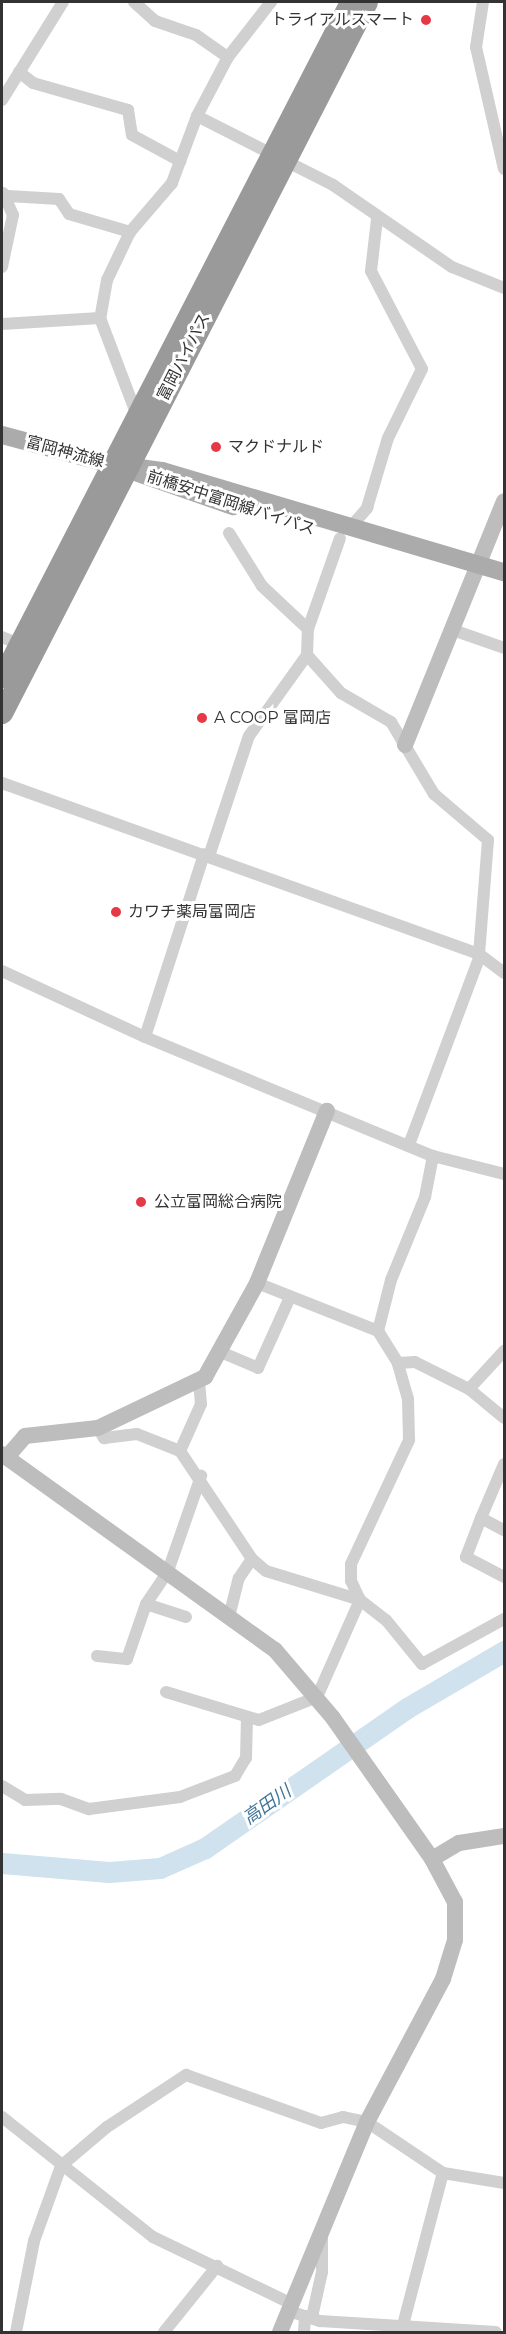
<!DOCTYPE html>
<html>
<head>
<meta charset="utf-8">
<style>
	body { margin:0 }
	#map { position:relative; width:506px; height:2334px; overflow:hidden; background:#fff; font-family:Montserrat,"Noto Sans JP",sans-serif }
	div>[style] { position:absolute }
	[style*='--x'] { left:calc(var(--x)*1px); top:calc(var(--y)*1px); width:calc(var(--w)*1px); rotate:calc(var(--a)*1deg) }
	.river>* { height:21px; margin:-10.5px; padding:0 10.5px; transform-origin:10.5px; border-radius:10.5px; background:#cfe2ee }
	.street>* { height:12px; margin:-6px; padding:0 6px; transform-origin:6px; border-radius:6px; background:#d0d0d0 }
	.secondary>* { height:16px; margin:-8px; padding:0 8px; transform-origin:8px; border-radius:8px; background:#bdbdbd }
	.primary>* { height:18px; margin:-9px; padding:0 9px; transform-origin:9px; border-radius:9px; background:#ababab }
	.highway>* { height:21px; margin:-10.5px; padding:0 10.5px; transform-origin:10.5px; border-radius:10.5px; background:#9a9a9a }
	.dots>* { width:16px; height:16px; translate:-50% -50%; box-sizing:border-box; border:3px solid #fff; border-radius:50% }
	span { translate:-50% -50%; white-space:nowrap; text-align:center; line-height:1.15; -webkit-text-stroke:6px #fff; paint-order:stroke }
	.poi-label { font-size:16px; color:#333 }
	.right { translate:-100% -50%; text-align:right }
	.left { translate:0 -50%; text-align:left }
	.street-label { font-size:16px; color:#333 }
	.water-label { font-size:18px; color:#3f7597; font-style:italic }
	.frame { position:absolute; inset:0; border:3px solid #333; pointer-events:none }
</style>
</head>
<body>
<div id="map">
	<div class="river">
		<i style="--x:2;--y:1863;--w:107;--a:4.8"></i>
		<i style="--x:109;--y:1872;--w:51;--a:-4.5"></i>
		<i style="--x:160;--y:1868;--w:49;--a:-24"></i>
		<i style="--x:205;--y:1848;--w:246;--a:-34.7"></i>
		<i style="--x:407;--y:1708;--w:113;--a:-30.4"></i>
	</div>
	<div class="street">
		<i style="--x:134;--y:2;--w:28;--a:42"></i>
		<i style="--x:155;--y:21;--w:43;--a:18.9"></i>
		<i style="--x:196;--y:35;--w:39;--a:35"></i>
		<i style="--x:228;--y:57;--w:67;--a:117.7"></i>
		<i style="--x:197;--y:116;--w:72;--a:110.5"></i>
		<i style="--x:172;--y:183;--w:65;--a:130.6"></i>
		<i style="--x:130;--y:232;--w:53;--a:115.6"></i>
		<i style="--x:107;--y:280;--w:39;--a:100"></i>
		<i style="--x:100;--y:318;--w:102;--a:69.2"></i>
		<i style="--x:483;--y:2;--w:46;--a:98.8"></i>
		<i style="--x:476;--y:47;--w:125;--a:77.1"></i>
		<i style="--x:228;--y:57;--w:70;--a:-52"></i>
		<i style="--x:19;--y:72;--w:18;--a:38"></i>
		<i style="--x:33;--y:83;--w:99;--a:15.9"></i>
		<i style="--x:128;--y:110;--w:25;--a:81"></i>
		<i style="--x:132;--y:135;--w:55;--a:28.4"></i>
		<i style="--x:2;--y:100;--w:115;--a:-58.1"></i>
		<i style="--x:197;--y:116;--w:153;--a:26.9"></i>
		<i style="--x:333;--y:185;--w:145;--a:34.6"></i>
		<i style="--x:452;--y:267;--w:56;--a:22"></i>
		<i style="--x:8;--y:196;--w:51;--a:3.4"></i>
		<i style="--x:59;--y:199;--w:18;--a:56"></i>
		<i style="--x:69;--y:214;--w:64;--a:16.4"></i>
		<i style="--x:2;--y:267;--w:53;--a:-78.1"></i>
		<i style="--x:13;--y:215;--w:24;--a:-114"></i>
		<i style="--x:2;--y:324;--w:98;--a:-3.5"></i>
		<i style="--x:349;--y:529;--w:28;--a:-49"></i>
		<i style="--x:367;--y:508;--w:73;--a:-73.3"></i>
		<i style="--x:388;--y:438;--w:77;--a:-63.8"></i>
		<i style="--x:422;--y:369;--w:110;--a:-117.5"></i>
		<i style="--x:371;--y:271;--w:52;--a:-83.4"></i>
		<i style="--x:229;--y:533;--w:62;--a:58.1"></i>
		<i style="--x:262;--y:586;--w:63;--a:43.1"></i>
		<i style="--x:453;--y:630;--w:54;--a:19.4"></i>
		<i style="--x:2;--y:637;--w:18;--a:22"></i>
		<i style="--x:307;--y:655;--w:51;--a:48.2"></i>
		<i style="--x:341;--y:693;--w:58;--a:30.1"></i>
		<i style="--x:391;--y:722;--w:84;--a:59.2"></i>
		<i style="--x:434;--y:794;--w:71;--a:40.4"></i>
		<i style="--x:488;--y:840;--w:114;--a:94.5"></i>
		<i style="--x:2;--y:783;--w:507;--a:19.72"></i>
		<i style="--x:479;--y:954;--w:31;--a:37"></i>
		<i style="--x:209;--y:856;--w:126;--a:-71.6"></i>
		<i style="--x:249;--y:736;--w:100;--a:-54.4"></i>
		<i style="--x:307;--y:655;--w:26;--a:-88"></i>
		<i style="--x:308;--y:629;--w:96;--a:-70.6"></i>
		<i style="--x:2;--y:971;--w:157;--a:24.8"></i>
		<i style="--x:145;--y:1037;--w:312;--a:22.5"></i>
		<i style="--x:433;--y:1156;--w:73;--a:14.2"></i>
		<i style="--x:145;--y:1037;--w:192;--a:-72.1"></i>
		<i style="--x:410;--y:1142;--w:199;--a:-69.4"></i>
		<i style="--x:257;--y:1283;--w:130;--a:21.6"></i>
		<i style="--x:223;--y:1353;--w:38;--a:23"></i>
		<i style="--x:258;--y:1368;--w:78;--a:-65.7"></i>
		<i style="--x:398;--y:1363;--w:17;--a:-3"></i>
		<i style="--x:415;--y:1362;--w:60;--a:26.6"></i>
		<i style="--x:469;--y:1389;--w:52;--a:-47.4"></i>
		<i style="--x:469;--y:1389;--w:45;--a:39.6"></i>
		<i style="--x:98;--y:1428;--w:12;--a:59"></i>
		<i style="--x:104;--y:1438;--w:33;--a:-7"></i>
		<i style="--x:137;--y:1434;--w:46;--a:21.6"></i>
		<i style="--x:180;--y:1451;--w:130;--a:56.3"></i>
		<i style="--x:252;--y:1559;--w:18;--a:41"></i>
		<i style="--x:266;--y:1571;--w:98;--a:17.1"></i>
		<i style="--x:360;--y:1600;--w:33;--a:38"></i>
		<i style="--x:386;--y:1620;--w:57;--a:50.7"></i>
		<i style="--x:422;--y:1664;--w:94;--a:-28.8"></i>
		<i style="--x:180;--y:1451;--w:51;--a:-65.9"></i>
		<i style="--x:201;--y:1404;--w:24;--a:-95"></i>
		<i style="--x:504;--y:1464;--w:59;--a:113.1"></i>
		<i style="--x:481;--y:1518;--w:26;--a:28"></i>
		<i style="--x:481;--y:1518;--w:42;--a:111"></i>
		<i style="--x:466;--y:1557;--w:43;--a:27.8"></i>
		<i style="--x:146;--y:1604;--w:42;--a:18"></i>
		<i style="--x:230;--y:1613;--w:36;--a:-76"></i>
		<i style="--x:239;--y:1578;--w:23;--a:-56"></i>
		<i style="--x:97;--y:1656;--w:30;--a:6"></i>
		<i style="--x:127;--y:1659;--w:58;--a:-70.9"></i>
		<i style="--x:146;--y:1604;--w:40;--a:-56"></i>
		<i style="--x:168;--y:1571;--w:101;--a:-70.8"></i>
		<i style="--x:166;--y:1692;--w:97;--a:16.8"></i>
		<i style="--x:259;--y:1720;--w:62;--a:-21.6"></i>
		<i style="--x:317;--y:1697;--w:106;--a:-66.1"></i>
		<i style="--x:360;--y:1600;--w:21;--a:-115"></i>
		<i style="--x:351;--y:1581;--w:17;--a:-90"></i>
		<i style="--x:351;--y:1564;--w:137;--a:-64.9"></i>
		<i style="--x:409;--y:1440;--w:41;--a:-91.4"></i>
		<i style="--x:408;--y:1399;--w:37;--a:-106"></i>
		<i style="--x:398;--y:1363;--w:38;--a:-122"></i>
		<i style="--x:378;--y:1331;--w:53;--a:-75.7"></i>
		<i style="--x:391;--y:1280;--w:90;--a:-67.7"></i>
		<i style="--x:425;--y:1197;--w:42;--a:-79"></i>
		<i style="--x:2;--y:1786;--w:27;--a:31"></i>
		<i style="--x:25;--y:1800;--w:36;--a:-2"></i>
		<i style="--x:61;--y:1799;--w:30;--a:20"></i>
		<i style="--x:89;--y:1809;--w:92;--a:-7.5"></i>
		<i style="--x:180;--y:1797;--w:59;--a:-20.9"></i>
		<i style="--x:235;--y:1776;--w:21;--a:-59"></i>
		<i style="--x:246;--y:1758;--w:41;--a:-88.6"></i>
		<i style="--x:2;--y:2117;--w:193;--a:38.5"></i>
		<i style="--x:153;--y:2237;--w:154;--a:25.7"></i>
		<i style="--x:289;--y:2311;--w:33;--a:18"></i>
		<i style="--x:320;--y:2321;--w:176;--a:3.6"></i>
		<i style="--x:312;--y:2317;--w:46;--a:-77.5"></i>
		<i style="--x:322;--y:2272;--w:35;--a:-90"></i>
		<i style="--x:403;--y:2325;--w:157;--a:-75.3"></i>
		<i style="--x:16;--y:2332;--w:93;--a:-78.8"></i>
		<i style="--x:34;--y:2241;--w:80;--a:-70.2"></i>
		<i style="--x:61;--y:2166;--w:60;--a:-40.3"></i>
		<i style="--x:107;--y:2127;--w:95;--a:-33.4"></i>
		<i style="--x:186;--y:2075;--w:143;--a:19.6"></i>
		<i style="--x:321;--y:2123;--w:23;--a:-15"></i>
		<i style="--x:343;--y:2117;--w:25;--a:12"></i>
		<i style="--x:367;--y:2122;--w:92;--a:33.9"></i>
		<i style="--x:443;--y:2173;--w:62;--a:9.3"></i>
		<i style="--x:164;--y:2332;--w:85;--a:-51.2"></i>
		<i style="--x:304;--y:2332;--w:16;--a:-86"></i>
	</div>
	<div class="secondary">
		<i style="--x:405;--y:745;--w:263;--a:-67.9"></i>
		<i style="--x:2;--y:1454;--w:336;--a:35.7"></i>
		<i style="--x:275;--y:1650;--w:89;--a:49.5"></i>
		<i style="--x:333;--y:1718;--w:172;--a:54.9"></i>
		<i style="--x:432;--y:1859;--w:49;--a:61.9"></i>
		<i style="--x:455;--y:1902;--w:38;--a:90"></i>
		<i style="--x:455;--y:1940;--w:41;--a:107.1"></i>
		<i style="--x:443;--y:1979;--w:162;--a:118"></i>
		<i style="--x:367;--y:2122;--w:227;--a:112.5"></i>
		<i style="--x:7;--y:1457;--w:28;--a:-49"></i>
		<i style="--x:25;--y:1436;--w:73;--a:-6.3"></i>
		<i style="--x:98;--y:1428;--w:119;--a:-25.5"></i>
		<i style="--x:205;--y:1377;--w:107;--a:-61"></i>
		<i style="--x:257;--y:1283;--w:186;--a:-67.9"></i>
		<i style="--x:432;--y:1859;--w:31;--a:-31"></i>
		<i style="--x:459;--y:1843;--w:46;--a:-8.8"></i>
	</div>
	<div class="primary">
		<i style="--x:2;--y:435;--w:112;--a:15"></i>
		<i style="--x:110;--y:464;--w:52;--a:7.7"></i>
		<i style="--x:162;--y:471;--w:357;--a:16.5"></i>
		<i style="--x:138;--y:473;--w:101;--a:19.2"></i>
	</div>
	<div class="highway">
		<i style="--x:2;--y:677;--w:759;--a:-62.73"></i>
		<i style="--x:2;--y:713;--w:799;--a:-62.83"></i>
	</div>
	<div class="dots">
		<i style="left:426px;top:20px;background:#e63946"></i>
		<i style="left:216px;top:447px;background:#e63946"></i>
		<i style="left:202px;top:718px;background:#e63946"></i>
		<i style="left:116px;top:912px;background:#e63946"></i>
		<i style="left:141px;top:1202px;background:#e63946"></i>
	</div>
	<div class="poi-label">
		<span class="right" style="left:414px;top:20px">トライアルスマート</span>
		<span class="left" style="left:228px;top:447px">マクドナルド</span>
		<span class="left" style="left:214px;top:718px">A COOP 富岡店</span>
		<span class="left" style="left:128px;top:912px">カワチ薬局富岡店</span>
		<span class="left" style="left:154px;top:1202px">公立富岡総合病院</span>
	</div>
	<div class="street-label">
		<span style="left:184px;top:357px;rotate:-63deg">富岡バイパス</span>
		<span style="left:65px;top:452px;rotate:15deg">富岡神流線</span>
		<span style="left:231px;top:503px;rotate:18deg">前橋安中富岡線バイパス</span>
	</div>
	<div class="water-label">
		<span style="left:267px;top:1805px;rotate:-35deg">高田川</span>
	</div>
	<div class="frame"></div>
</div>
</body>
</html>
